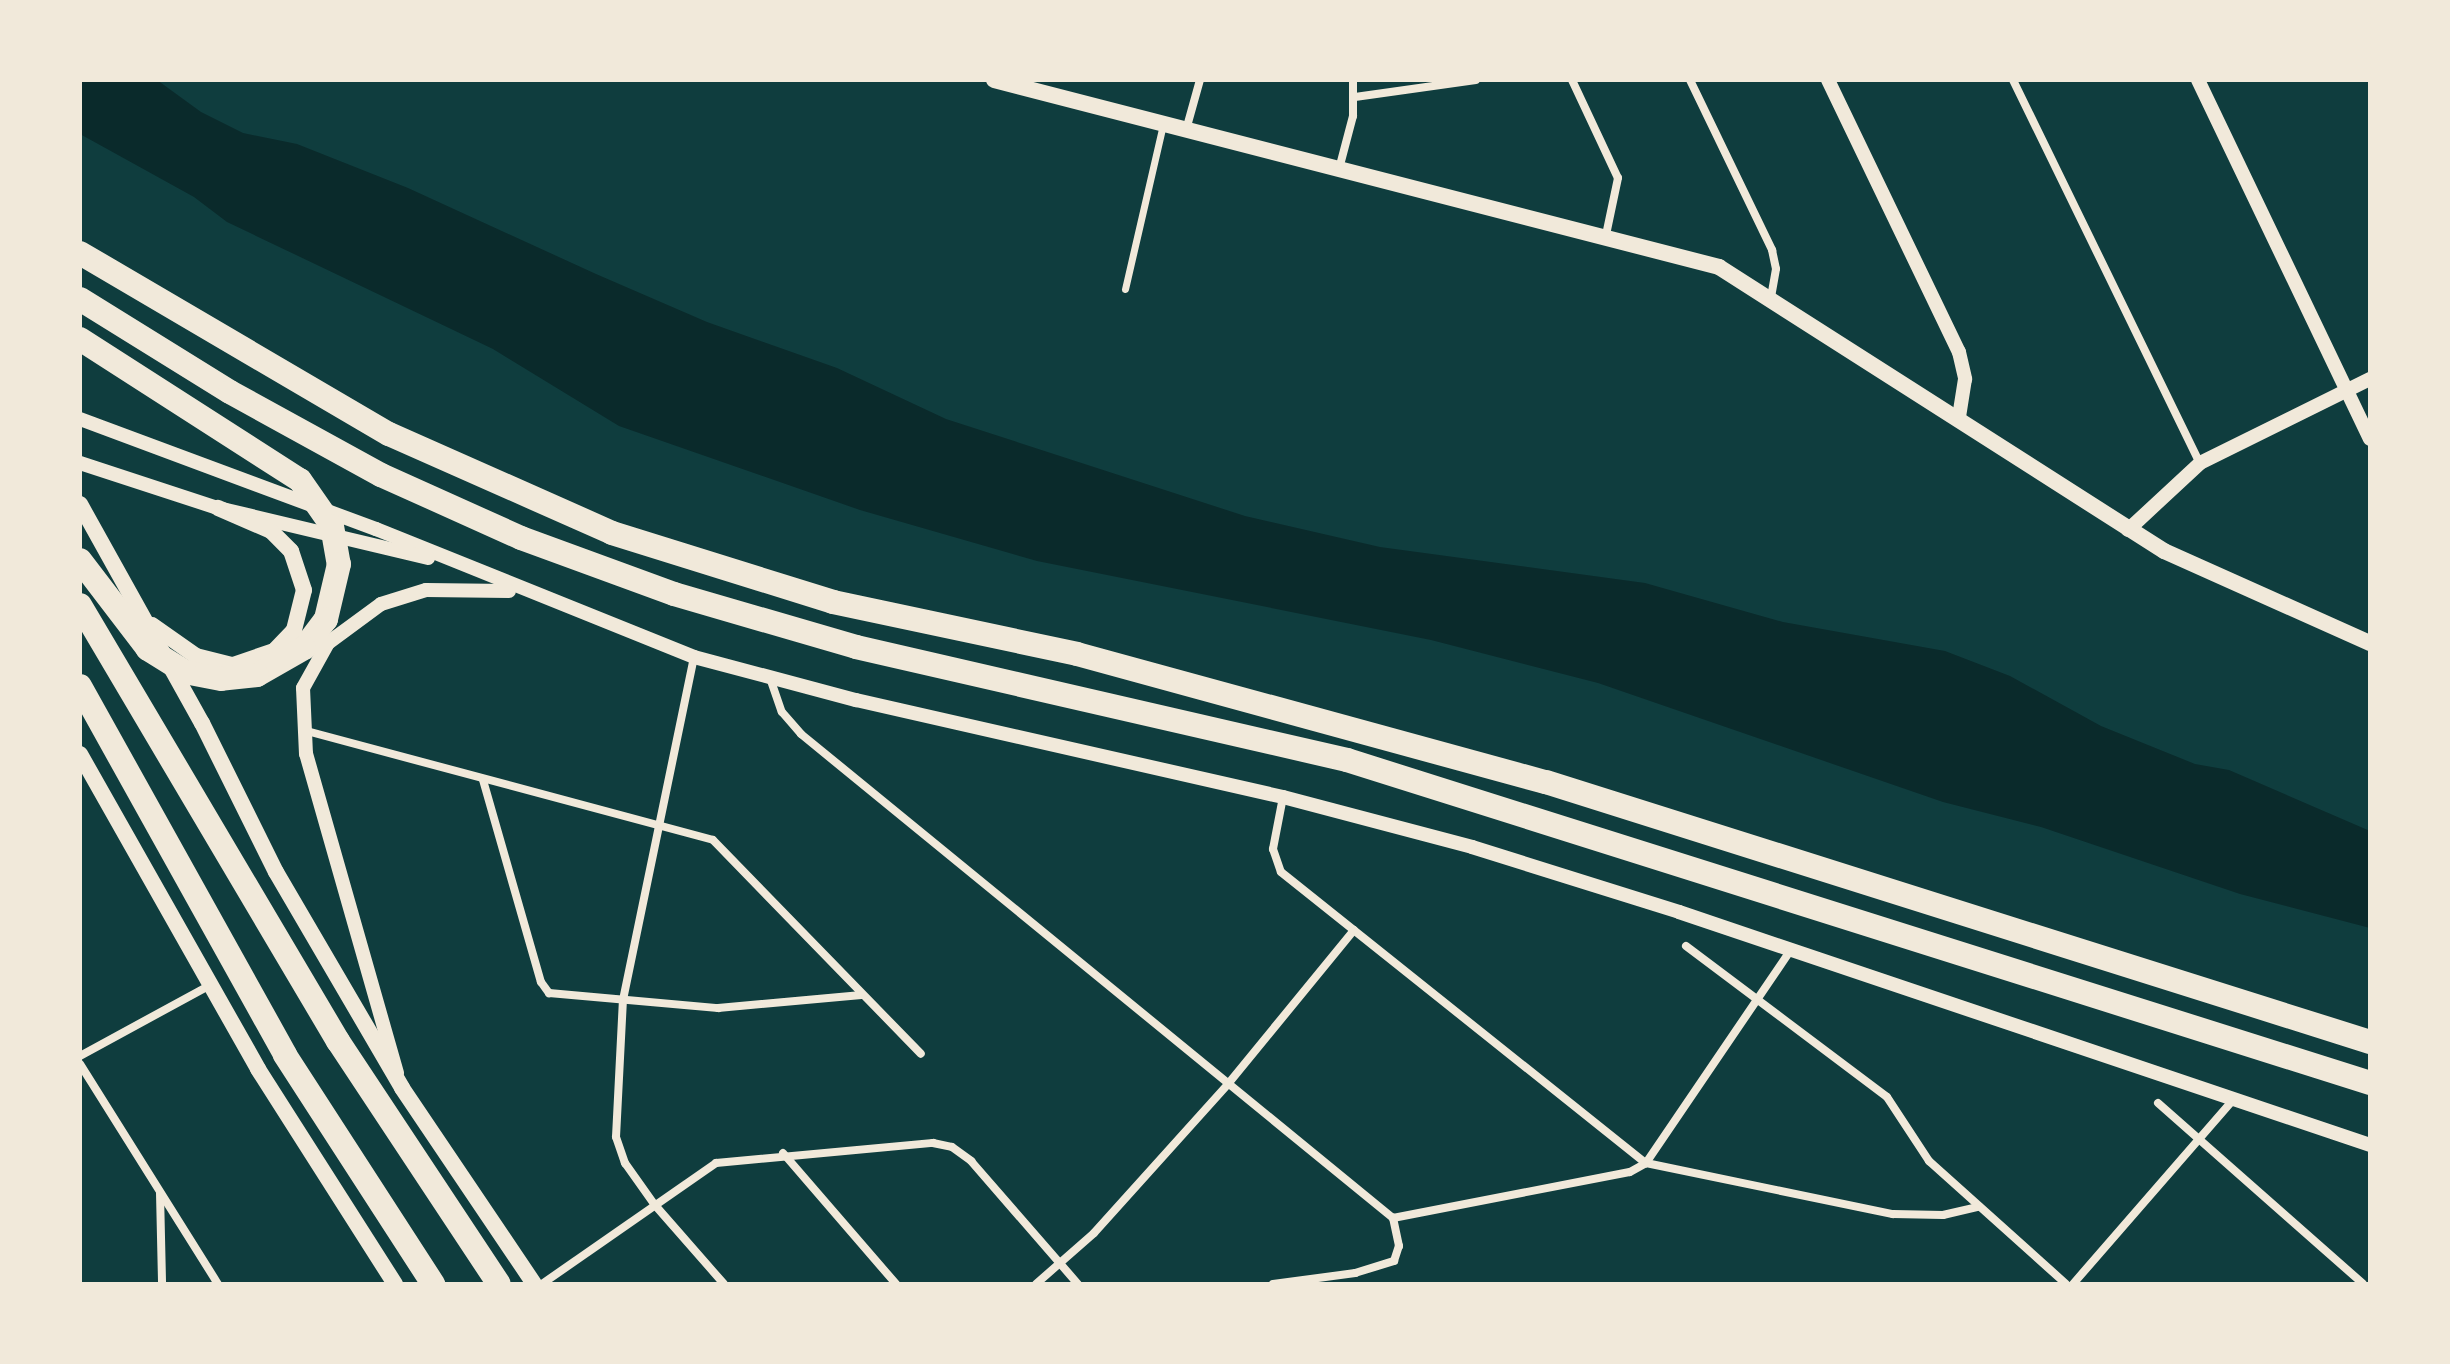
<!DOCTYPE html>
<html>
<head>
<meta charset="utf-8">
<style>
	body { margin:0 }
	#map { position:relative; width:2450px; height:1364px; overflow:hidden; background:#0f3d3e; font-family:"Open Sans",sans-serif }
	div>[style] { position:absolute }
	[style*='--x'] { left:calc(var(--x)*1px); top:calc(var(--y)*1px); width:calc(var(--w)*1px); rotate:calc(var(--a)*1deg) }
	.water>* { inset:0; background:#0a2a2b }
	.pedestrian>* { height:7px; margin:-3.5px; padding:0 3.5px; transform-origin:3.5px; border-radius:3.5px; background:#f1e9da }
	.minor>* { height:8px; margin:-4px; padding:0 4px; transform-origin:4px; border-radius:4px; background:#f1e9da }
	.tertiary>* { height:14px; margin:-7px; padding:0 7px; transform-origin:7px; border-radius:7px; background:#f1e9da }
	.secondary>* { height:16px; margin:-8px; padding:0 8px; transform-origin:8px; border-radius:8px; background:#f1e9da }
	.motorway>* { height:24px; margin:-12px; padding:0 12px; transform-origin:12px; border-radius:12px; background:#f1e9da }
	span { translate:-50% -50%; white-space:nowrap; text-align:center; line-height:1.15; -webkit-text-stroke:6px #f1e9da; paint-order:stroke }
	.frame { position:absolute; inset:0; border:82px solid #f1e9da; pointer-events:none }
</style>
</head>
<body>
<div id="map">
	<div class="water">
		<i style="clip-path:polygon(80px 80px,157px 80px,201px 112px,243px 133px,297px 144px,408px 188px,596px 274px,707px 322px,837px 368px,946px 419px,1245px 516px,1380px 547px,1645px 583px,1783px 622px,1945px 651px,2010px 676px,2101px 726px,2195px 764px,2229px 770px,2370px 831px,2370px 928px,2240px 894px,2041px 827px,1943px 802px,1598px 683px,1431px 640px,1037px 561px,860px 510px,619px 426px,493px 349px,227px 222px,194px 197px,80px 134px)"></i>
	</div>
	<div class="pedestrian">
		<i style="--x:1125;--y:289;--w:168;--a:-77"></i>
	</div>
	<div class="minor">
		<i style="--x:1572;--y:80;--w:108;--a:64.9"></i>
		<i style="--x:1618;--y:178;--w:58;--a:101.9"></i>
		<i style="--x:1690;--y:80;--w:189;--a:64.2"></i>
		<i style="--x:1772;--y:250;--w:19;--a:78"></i>
		<i style="--x:1776;--y:269;--w:28;--a:100"></i>
		<i style="--x:2013;--y:80;--w:426;--a:64"></i>
		<i style="--x:1355;--y:97;--w:122;--a:-8"></i>
		<i style="--x:1186;--y:130;--w:52;--a:-74.4"></i>
		<i style="--x:1339;--y:169;--w:55;--a:-75.2"></i>
		<i style="--x:1353;--y:116;--w:36;--a:-90"></i>
		<i style="--x:694;--y:657;--w:349;--a:101.7"></i>
		<i style="--x:623;--y:999;--w:138;--a:92.9"></i>
		<i style="--x:616;--y:1137;--w:28;--a:71"></i>
		<i style="--x:625;--y:1163;--w:50;--a:54.7"></i>
		<i style="--x:654;--y:1204;--w:106;--a:48.8"></i>
		<i style="--x:770;--y:678;--w:36;--a:71"></i>
		<i style="--x:782;--y:712;--w:29;--a:49"></i>
		<i style="--x:801;--y:734;--w:765;--a:39.27"></i>
		<i style="--x:303;--y:730;--w:424;--a:15"></i>
		<i style="--x:713;--y:840;--w:298;--a:45.8"></i>
		<i style="--x:483;--y:780;--w:210;--a:74"></i>
		<i style="--x:541;--y:982;--w:14;--a:54"></i>
		<i style="--x:549;--y:993;--w:170;--a:5.1"></i>
		<i style="--x:718;--y:1008;--w:144;--a:-5.2"></i>
		<i style="--x:1283;--y:797;--w:53;--a:100.9"></i>
		<i style="--x:1273;--y:849;--w:24;--a:71"></i>
		<i style="--x:1281;--y:872;--w:467;--a:38.6"></i>
		<i style="--x:1646;--y:1163;--w:252;--a:11.7"></i>
		<i style="--x:1893;--y:1214;--w:50;--a:1.1"></i>
		<i style="--x:1943;--y:1215;--w:37;--a:-13"></i>
		<i style="--x:1686;--y:946;--w:251;--a:36.9"></i>
		<i style="--x:1887;--y:1097;--w:77;--a:56.7"></i>
		<i style="--x:1929;--y:1161;--w:184;--a:41.9"></i>
		<i style="--x:80;--y:1056;--w:148;--a:-28.6"></i>
		<i style="--x:80;--y:1064;--w:260;--a:57.9"></i>
		<i style="--x:2158;--y:1103;--w:273;--a:41.4"></i>
		<i style="--x:783;--y:1153;--w:173;--a:49.2"></i>
		<i style="--x:160;--y:1193;--w:91;--a:88.7"></i>
		<i style="--x:1393;--y:1218;--w:241;--a:-11"></i>
		<i style="--x:1630;--y:1172;--w:18;--a:-29"></i>
		<i style="--x:1646;--y:1163;--w:258;--a:-55.8"></i>
		<i style="--x:542;--y:1284;--w:212;--a:-34.8"></i>
		<i style="--x:716;--y:1163;--w:218;--a:-5.3"></i>
		<i style="--x:933;--y:1143;--w:19;--a:12"></i>
		<i style="--x:952;--y:1147;--w:24;--a:36"></i>
		<i style="--x:971;--y:1161;--w:163;--a:49"></i>
		<i style="--x:1036;--y:1284;--w:77;--a:-41.3"></i>
		<i style="--x:1094;--y:1233;--w:200;--a:-48"></i>
		<i style="--x:1228;--y:1084;--w:199;--a:-50.7"></i>
		<i style="--x:1273;--y:1284;--w:83;--a:-7.6"></i>
		<i style="--x:1355;--y:1273;--w:41;--a:-17.1"></i>
		<i style="--x:1394;--y:1261;--w:16;--a:-72"></i>
		<i style="--x:1399;--y:1246;--w:29;--a:-102"></i>
		<i style="--x:2073;--y:1284;--w:242;--a:-49"></i>
	</div>
	<div class="tertiary">
		<i style="--x:1828;--y:80;--w:302;--a:64.3"></i>
		<i style="--x:1959;--y:352;--w:28;--a:77"></i>
		<i style="--x:1965;--y:379;--w:37;--a:99"></i>
		<i style="--x:2198;--y:80;--w:398;--a:64.4"></i>
		<i style="--x:80;--y:419;--w:316;--a:20.4"></i>
		<i style="--x:376;--y:529;--w:343;--a:21.9"></i>
		<i style="--x:694;--y:657;--w:168;--a:14.9"></i>
		<i style="--x:856;--y:700;--w:438;--a:12.8"></i>
		<i style="--x:1283;--y:797;--w:196;--a:14.8"></i>
		<i style="--x:1472;--y:847;--w:217;--a:17.4"></i>
		<i style="--x:1679;--y:912;--w:729;--a:18.63"></i>
		<i style="--x:80;--y:463;--w:145;--a:18.1"></i>
		<i style="--x:218;--y:508;--w:216;--a:13.4"></i>
		<i style="--x:2128;--y:530;--w:98;--a:-42.9"></i>
		<i style="--x:2200;--y:463;--w:190;--a:-26.3"></i>
		<i style="--x:397;--y:1073;--w:332;--a:-105.9"></i>
		<i style="--x:306;--y:754;--w:66;--a:-92.6"></i>
		<i style="--x:303;--y:688;--w:51;--a:-60.9"></i>
		<i style="--x:328;--y:643;--w:66;--a:-36.3"></i>
		<i style="--x:381;--y:604;--w:47;--a:-17.3"></i>
		<i style="--x:426;--y:590;--w:83;--a:0.7"></i>
	</div>
	<div class="secondary">
		<i style="--x:994;--y:80;--w:749;--a:14.46"></i>
		<i style="--x:1719;--y:267;--w:528;--a:32.55"></i>
		<i style="--x:2164;--y:551;--w:226;--a:24.1"></i>
		<i style="--x:80;--y:504;--w:251;--a:60.9"></i>
		<i style="--x:202;--y:723;--w:166;--a:63.6"></i>
		<i style="--x:276;--y:872;--w:250;--a:59.7"></i>
		<i style="--x:402;--y:1088;--w:236;--a:56"></i>
		<i style="--x:152;--y:625;--w:54;--a:35.2"></i>
		<i style="--x:196;--y:656;--w:38;--a:14"></i>
		<i style="--x:233;--y:665;--w:43;--a:-18.9"></i>
		<i style="--x:274;--y:651;--w:29;--a:-46"></i>
		<i style="--x:294;--y:630;--w:41;--a:-76"></i>
		<i style="--x:304;--y:590;--w:41;--a:-108.4"></i>
		<i style="--x:291;--y:551;--w:28;--a:-135"></i>
		<i style="--x:271;--y:531;--w:58;--a:-156.5"></i>
		<i style="--x:80;--y:754;--w:362;--a:60.5"></i>
		<i style="--x:258;--y:1069;--w:255;--a:57.5"></i>
	</div>
	<div class="motorway">
		<i style="--x:80;--y:253;--w:358;--a:30.4"></i>
		<i style="--x:389;--y:434;--w:244;--a:23.9"></i>
		<i style="--x:612;--y:533;--w:232;--a:17.3"></i>
		<i style="--x:833;--y:602;--w:249;--a:12"></i>
		<i style="--x:1077;--y:654;--w:486;--a:15.3"></i>
		<i style="--x:1546;--y:782;--w:864;--a:17.51"></i>
		<i style="--x:80;--y:299;--w:176;--a:31.8"></i>
		<i style="--x:230;--y:392;--w:172;--a:28.8"></i>
		<i style="--x:381;--y:475;--w:154;--a:24.2"></i>
		<i style="--x:521;--y:538;--w:163;--a:20.1"></i>
		<i style="--x:674;--y:594;--w:190;--a:16.2"></i>
		<i style="--x:856;--y:647;--w:504;--a:12.96"></i>
		<i style="--x:1347;--y:760;--w:1073;--a:17.52"></i>
		<i style="--x:80;--y:339;--w:261;--a:32.7"></i>
		<i style="--x:300;--y:480;--w:56;--a:55.2"></i>
		<i style="--x:332;--y:526;--w:39;--a:80"></i>
		<i style="--x:339;--y:564;--w:57;--a:103.3"></i>
		<i style="--x:326;--y:619;--w:36;--a:127"></i>
		<i style="--x:304;--y:648;--w:54;--a:150.1"></i>
		<i style="--x:257;--y:675;--w:36;--a:174"></i>
		<i style="--x:221;--y:679;--w:37;--a:-169"></i>
		<i style="--x:185;--y:672;--w:44;--a:-148.1"></i>
		<i style="--x:148;--y:649;--w:112;--a:-127.4"></i>
		<i style="--x:80;--y:605;--w:507;--a:59.39"></i>
		<i style="--x:338;--y:1041;--w:291;--a:56.5"></i>
		<i style="--x:80;--y:686;--w:422;--a:60.9"></i>
		<i style="--x:285;--y:1055;--w:273;--a:57.1"></i>
	</div>
	<div class="frame"></div>
</div>
</body>
</html>
